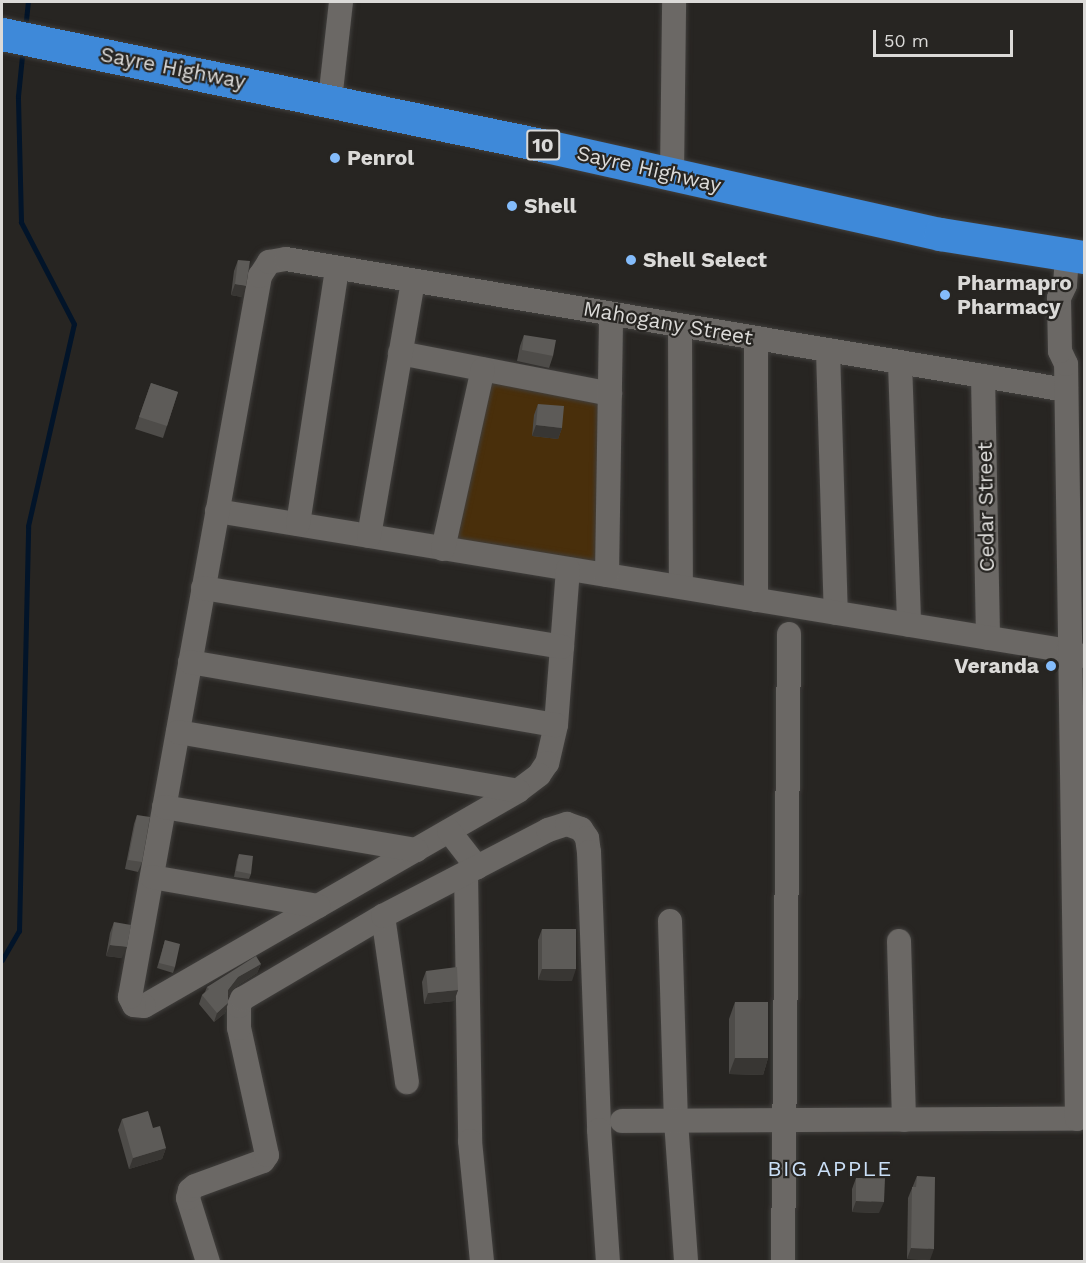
<!DOCTYPE html>
<html>
<head>
<meta charset="utf-8">
<style>
	body { margin:0 }
	#map { position:relative; width:1086px; height:1263px; overflow:hidden; background:#272522; font-family:"Work Sans",sans-serif }
	div>[style] { position:absolute }
	[style*='--x'] { left:calc(var(--x)*1px); top:calc(var(--y)*1px); width:calc(var(--w)*1px); rotate:calc(var(--a)*1deg) }
	.green>* { inset:0; background:#492f0b }
	.stream>* { height:5px; margin:-2.5px; padding:0 2.5px; transform-origin:2.5px; border-radius:2.5px; background:#021429 }
	.roads { filter:drop-shadow(0 0 2px #413f3d) drop-shadow(0 0 2px #413f3d) }
	.minor>* { height:24px; margin:-12px; padding:0 12px; transform-origin:12px; border-radius:12px; background:#6b6865 }
	.highway>* { height:33px; margin:-16.5px; padding:0 16.5px; transform-origin:16.5px; border-radius:16.5px; background:#3e89d9 }
	.wall>* { inset:0; background:#4e4c49 }
	.shaded-wall>* { inset:0; background:#383633 }
	.building>* { inset:0; background:#5d5b58 }
	.dots>* { width:16px; height:16px; translate:-50% -50%; box-sizing:border-box; border:3px solid #272522; border-radius:50% }
	span { translate:-50% -50%; white-space:nowrap; text-align:center; line-height:1.15; -webkit-text-stroke:4.5px #272522; paint-order:stroke }
	.shield-label span { padding:2px 4px; background:#272522; border:2px solid; border-radius:4px; -webkit-text-stroke-width:0 }
	.shield-label { font-size:20px; color:#dbdad8; font-weight:700 }
	.street-label { font-size:21px; color:#dbdad8 }
	.poi-label { font-size:21px; color:#dbdad8; font-weight:700 }
	.left { translate:0 -50%; text-align:left }
	.right { translate:-100% -50%; text-align:right }
	.neighbourhood-label { font-size:22px; color:#cadff7; letter-spacing:1.5px }
	.frame { position:absolute; inset:0; border:3px solid #dbdad8; pointer-events:none }
	.scale { position:absolute; left:873px; top:30px; width:140px; height:27px; box-sizing:border-box; border:3px solid #dbdad8; border-top:0; padding-left:8px; font-size:18px; line-height:21px; white-space:nowrap; color:#dbdad8; -webkit-text-stroke:4px #272522; paint-order:stroke }
</style>
</head>
<body>
<div id="map">
	<div class="green">
		<i style="clip-path:polygon(489px 382px,600px 402px,600px 565px,454px 539px)"></i>
	</div>
	<div class="stream">
		<i style="--x:26;--y:20;--w:18;--a:-84"></i>
		<i style="--x:2;--y:960;--w:34;--a:-60"></i>
		<i style="--x:19;--y:931;--w:405;--a:-88.7"></i>
		<i style="--x:28;--y:526;--w:207;--a:-77.2"></i>
		<i style="--x:74;--y:324;--w:115;--a:-117.5"></i>
		<i style="--x:21;--y:222;--w:126;--a:-91.4"></i>
		<i style="--x:18;--y:96;--w:40;--a:-84.3"></i>
	</div>
	<div class="roads">
		<div class="minor">
			<i style="--x:330;--y:100;--w:99;--a:-83.6"></i>
			<i style="--x:672;--y:175;--w:173;--a:-89.3"></i>
			<i style="--x:680;--y:326;--w:261;--a:89.8"></i>
			<i style="--x:828;--y:350;--w:263;--a:88.3"></i>
			<i style="--x:400;--y:353;--w:214;--a:11"></i>
			<i style="--x:900;--y:363;--w:262;--a:88"></i>
			<i style="--x:983;--y:376;--w:262;--a:88.9"></i>
			<i style="--x:217;--y:511;--w:862;--a:9.34"></i>
			<i style="--x:1068;--y:651;--w:14;--a:21"></i>
			<i style="--x:298;--y:524;--w:259;--a:-81.3"></i>
			<i style="--x:369;--y:536;--w:259;--a:-80.2"></i>
			<i style="--x:443;--y:549;--w:184;--a:-77.5"></i>
			<i style="--x:568;--y:569;--w:156;--a:94.4"></i>
			<i style="--x:556;--y:725;--w:39;--a:103"></i>
			<i style="--x:547;--y:763;--w:14;--a:124"></i>
			<i style="--x:539;--y:775;--w:26;--a:143"></i>
			<i style="--x:518;--y:791;--w:431;--a:150.1"></i>
			<i style="--x:144;--y:1006;--w:10;--a:-174"></i>
			<i style="--x:134;--y:1005;--w:9;--a:-117"></i>
			<i style="--x:130;--y:997;--w:733;--a:-79.78"></i>
			<i style="--x:260;--y:276;--w:17;--a:-57"></i>
			<i style="--x:269;--y:262;--w:17;--a:-10"></i>
			<i style="--x:286;--y:259;--w:791;--a:9.53"></i>
			<i style="--x:607;--y:575;--w:261;--a:-89.1"></i>
			<i style="--x:203;--y:588;--w:364;--a:9.3"></i>
			<i style="--x:756;--y:600;--w:262;--a:-90"></i>
			<i style="--x:190;--y:662;--w:371;--a:9.8"></i>
			<i style="--x:178;--y:732;--w:345;--a:9.8"></i>
			<i style="--x:164;--y:807;--w:256;--a:9.7"></i>
			<i style="--x:449;--y:831;--w:46;--a:52.1"></i>
			<i style="--x:466;--y:873;--w:268;--a:89.1"></i>
			<i style="--x:470;--y:1141;--w:122;--a:84.3"></i>
			<i style="--x:152;--y:877;--w:169;--a:9.9"></i>
			<i style="--x:383;--y:916;--w:168;--a:81.8"></i>
			<i style="--x:670;--y:921;--w:200;--a:88.3"></i>
			<i style="--x:676;--y:1121;--w:141;--a:85.9"></i>
			<i style="--x:899;--y:941;--w:179;--a:88.4"></i>
			<i style="--x:622;--y:1121;--w:455;--a:-0.3"></i>
			<i style="--x:1077;--y:1119;--w:755;--a:-90.83"></i>
			<i style="--x:1066;--y:364;--w:14;--a:-115"></i>
			<i style="--x:1060;--y:351;--w:53;--a:-91.1"></i>
			<i style="--x:1059;--y:298;--w:14;--a:-65"></i>
			<i style="--x:1065;--y:285;--w:30;--a:-86"></i>
			<i style="--x:208;--y:1262;--w:67;--a:-107.4"></i>
			<i style="--x:188;--y:1198;--w:8;--a:-76"></i>
			<i style="--x:190;--y:1190;--w:6;--a:-39"></i>
			<i style="--x:195;--y:1186;--w:72;--a:-20.2"></i>
			<i style="--x:263;--y:1161;--w:7;--a:-56"></i>
			<i style="--x:267;--y:1155;--w:130;--a:-102.4"></i>
			<i style="--x:239;--y:1028;--w:22;--a:-90"></i>
			<i style="--x:239;--y:1006;--w:8;--a:-67"></i>
			<i style="--x:242;--y:999;--w:164;--a:-30.5"></i>
			<i style="--x:383;--y:916;--w:186;--a:-27.5"></i>
			<i style="--x:548;--y:830;--w:20;--a:-18"></i>
			<i style="--x:567;--y:824;--w:15;--a:20"></i>
			<i style="--x:581;--y:829;--w:11;--a:56"></i>
			<i style="--x:587;--y:838;--w:14;--a:82"></i>
			<i style="--x:589;--y:852;--w:278;--a:87.9"></i>
			<i style="--x:599;--y:1130;--w:132;--a:86.1"></i>
			<i style="--x:783;--y:1262;--w:628;--a:-89.45"></i>
		</div>
		<div class="highway">
			<i style="--x:2;--y:34;--w:555;--a:11.63"></i>
			<i style="--x:546;--y:146;--w:404;--a:12.6"></i>
			<i style="--x:940;--y:234;--w:146;--a:9.1"></i>
		</div>
	</div>
	<div class="wall">
		<i style="clip-path:polygon(238px 260px,242px 297px,231px 295px,234px 271px)"></i>
		<i style="clip-path:polygon(524px 335px,553px 356px,549px 368px,517px 361px,520px 346px)"></i>
		<i style="clip-path:polygon(151px 383px,178px 392px,163px 438px,135px 429px)"></i>
		<i style="clip-path:polygon(538px 404px,562px 428px,558px 439px,532px 436px,534px 415px)"></i>
		<i style="clip-path:polygon(137px 815px,142px 862px,138px 872px,125px 869px,134px 824px)"></i>
		<i style="clip-path:polygon(239px 854px,251px 874px,249px 879px,234px 877px,237px 860px)"></i>
		<i style="clip-path:polygon(114px 922px,122px 958px,106px 956px,110px 933px)"></i>
		<i style="clip-path:polygon(542px 929px,572px 981px,538px 980px,538px 940px)"></i>
		<i style="clip-path:polygon(165px 940px,175px 967px,173px 973px,157px 968px)"></i>
		<i style="clip-path:polygon(261px 964px,257px 973px,235px 987px,228px 995px,228px 1003px,225px 1013px,214px 1022px,199px 1004px,202px 995px,205px 992px,207px 987px)"></i>
		<i style="clip-path:polygon(426px 971px,458px 990px,454px 1001px,424px 1004px,422px 982px)"></i>
		<i style="clip-path:polygon(735px 1002px,768px 1058px,763px 1075px,729px 1074px,729px 1019px)"></i>
		<i style="clip-path:polygon(122px 1119px,153px 1128px,166px 1148px,162px 1159px,129px 1169px,118px 1130px)"></i>
		<i style="clip-path:polygon(917px 1176px,930px 1260px,907px 1259px,908px 1198px)"></i>
		<i style="clip-path:polygon(856px 1178px,879px 1213px,852px 1212px,852px 1189px)"></i>
	</div>
	<div class="shaded-wall">
		<i style="clip-path:polygon(235px 284px,246px 286px,242px 297px,231px 295px)"></i>
		<i style="clip-path:polygon(536px 425px,562px 428px,558px 439px,532px 436px)"></i>
		<i style="clip-path:polygon(110px 945px,127px 947px,122px 958px,106px 956px)"></i>
		<i style="clip-path:polygon(261px 964px,257px 973px,235px 987px,225px 999px,228px 990px,238px 977px)"></i>
		<i style="clip-path:polygon(542px 969px,576px 969px,572px 981px,538px 980px)"></i>
		<i style="clip-path:polygon(458px 990px,454px 1001px,424px 1004px,428px 993px)"></i>
		<i style="clip-path:polygon(228px 1003px,225px 1013px,214px 1022px,217px 1013px)"></i>
		<i style="clip-path:polygon(735px 1058px,768px 1058px,763px 1075px,729px 1074px)"></i>
		<i style="clip-path:polygon(166px 1148px,162px 1159px,129px 1169px,133px 1158px)"></i>
		<i style="clip-path:polygon(856px 1201px,884px 1202px,879px 1213px,852px 1212px)"></i>
		<i style="clip-path:polygon(911px 1248px,934px 1249px,930px 1260px,907px 1259px)"></i>
	</div>
	<div class="building">
		<i style="clip-path:polygon(238px 260px,250px 261px,246px 286px,235px 284px)"></i>
		<i style="clip-path:polygon(524px 335px,556px 340px,553px 356px,522px 350px)"></i>
		<i style="clip-path:polygon(151px 383px,178px 392px,167px 426px,139px 417px)"></i>
		<i style="clip-path:polygon(538px 404px,564px 406px,562px 428px,536px 425px)"></i>
		<i style="clip-path:polygon(137px 815px,150px 817px,142px 862px,128px 860px)"></i>
		<i style="clip-path:polygon(239px 854px,253px 856px,251px 874px,236px 871px)"></i>
		<i style="clip-path:polygon(114px 922px,131px 925px,127px 947px,110px 945px)"></i>
		<i style="clip-path:polygon(542px 929px,576px 929px,576px 969px,542px 969px)"></i>
		<i style="clip-path:polygon(165px 940px,180px 944px,175px 967px,159px 963px)"></i>
		<i style="clip-path:polygon(256px 956px,261px 964px,238px 977px,228px 990px,228px 1003px,217px 1013px,202px 995px,209px 989px,207px 987px)"></i>
		<i style="clip-path:polygon(457px 967px,458px 990px,428px 993px,426px 971px)"></i>
		<i style="clip-path:polygon(735px 1002px,768px 1002px,768px 1058px,735px 1058px)"></i>
		<i style="clip-path:polygon(148px 1111px,153px 1128px,160px 1126px,166px 1148px,133px 1158px,122px 1119px)"></i>
		<i style="clip-path:polygon(917px 1176px,935px 1177px,934px 1249px,911px 1248px,912px 1187px,916px 1187px)"></i>
		<i style="clip-path:polygon(856px 1178px,885px 1178px,884px 1202px,856px 1201px)"></i>
	</div>
	<div class="dots">
		<i style="left:335px;top:158px;background:#84bcfb"></i>
		<i style="left:512px;top:206px;background:#84bcfb"></i>
		<i style="left:631px;top:260px;background:#84bcfb"></i>
		<i style="left:945px;top:295px;background:#84bcfb"></i>
		<i style="left:1051px;top:666px;background:#84bcfb"></i>
	</div>
	<div class="shield-label">
		<span style="left:543px;top:145px">10</span>
	</div>
	<div class="street-label">
		<span style="left:173px;top:68px;rotate:11deg">Sayre Highway</span>
		<span style="left:649px;top:169px;rotate:13deg">Sayre Highway</span>
		<span style="left:668px;top:323px;rotate:10deg">Mahogany Street</span>
		<span style="left:986px;top:507px;rotate:-91deg">Cedar Street</span>
	</div>
	<div class="poi-label">
		<span class="left" style="left:347px;top:158px">Penrol</span>
		<span class="left" style="left:524px;top:206px">Shell</span>
		<span class="left" style="left:643px;top:260px">Shell Select</span>
		<span class="left" style="left:957px;top:295px">Pharmapro<br>Pharmacy</span>
		<span class="right" style="left:1039px;top:666px">Veranda</span>
	</div>
	<div class="neighbourhood-label">
		<span style="left:830px;top:1169px">BIG APPLE</span>
	</div>
	<div class="frame"></div>
	<div class="scale">50 m</div>
</div>
</body>
</html>
